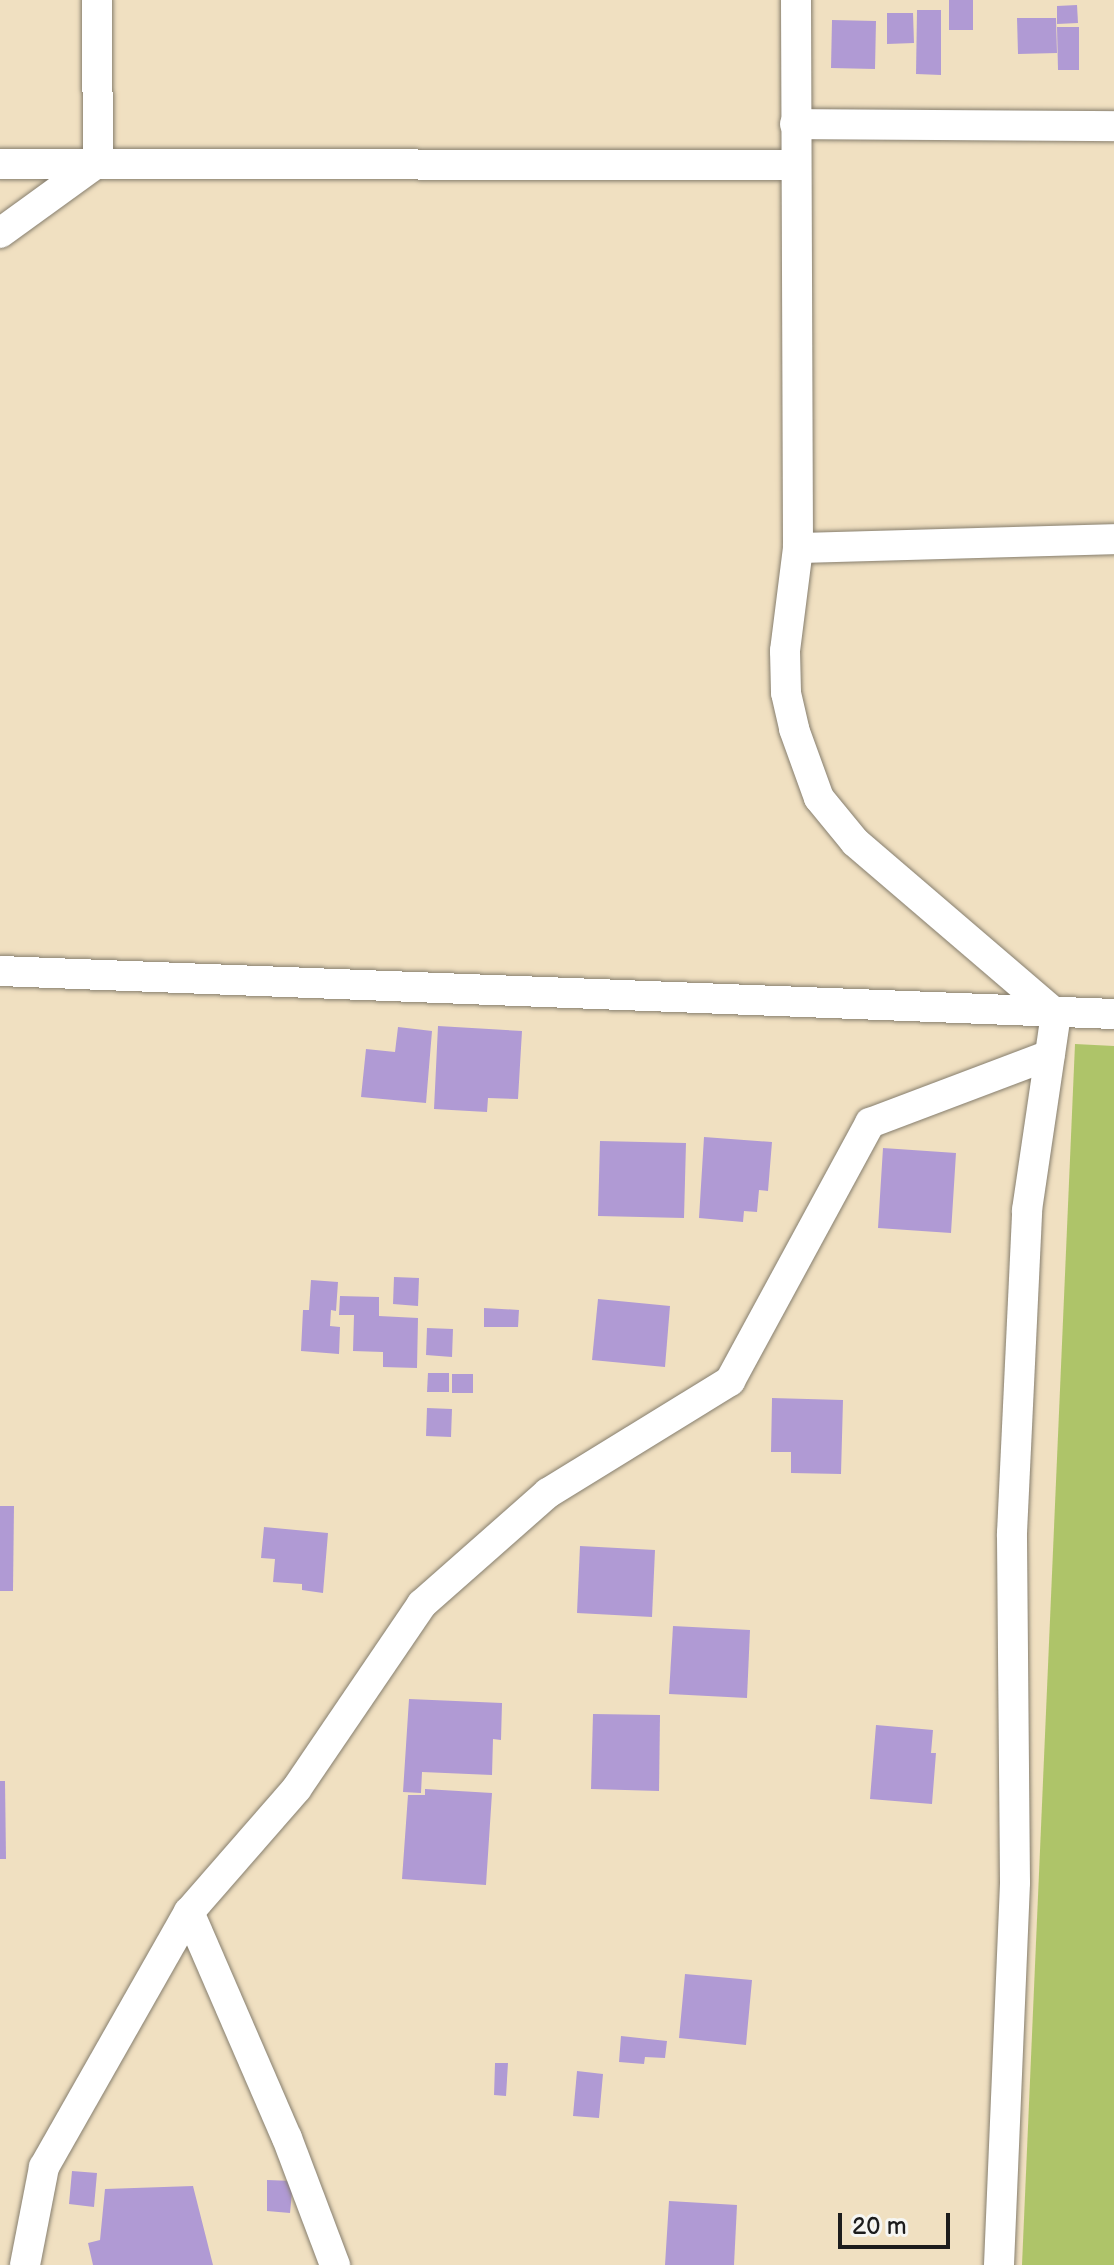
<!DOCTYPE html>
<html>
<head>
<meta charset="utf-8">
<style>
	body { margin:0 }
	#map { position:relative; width:1114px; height:2265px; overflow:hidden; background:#f0e0c1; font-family:"Balsamiq Sans",sans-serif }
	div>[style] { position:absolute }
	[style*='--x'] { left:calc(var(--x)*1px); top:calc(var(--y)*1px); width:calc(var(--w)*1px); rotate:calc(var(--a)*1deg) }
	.green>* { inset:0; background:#aec469 }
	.building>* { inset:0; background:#b09ad4 }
	.roads { filter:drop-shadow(0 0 2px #867e6e) drop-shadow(0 0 2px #867e6e) }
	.minor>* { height:30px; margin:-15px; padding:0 15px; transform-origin:15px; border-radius:15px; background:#fff }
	span { translate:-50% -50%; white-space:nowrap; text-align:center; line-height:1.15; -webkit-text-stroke:6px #f6f6f2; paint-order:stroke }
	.scale { position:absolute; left:838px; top:2213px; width:112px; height:36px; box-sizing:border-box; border:4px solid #1c1c1c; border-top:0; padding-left:10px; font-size:24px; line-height:28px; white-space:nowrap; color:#1c1c1c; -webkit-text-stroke:6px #f6f6f2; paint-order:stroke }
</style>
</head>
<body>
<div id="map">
	<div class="green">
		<i style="clip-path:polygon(1075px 1044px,1114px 1046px,1114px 2265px,1022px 2265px)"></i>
	</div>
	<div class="building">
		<i style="clip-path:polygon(949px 0,973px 0,973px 30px,949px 30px)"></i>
		<i style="clip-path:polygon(1077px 5px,1078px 23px,1057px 24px,1057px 6px)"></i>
		<i style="clip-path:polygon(917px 10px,941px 10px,941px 75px,916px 74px)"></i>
		<i style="clip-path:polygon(887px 13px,913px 13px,914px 43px,887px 44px)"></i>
		<i style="clip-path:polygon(1017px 18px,1056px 18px,1057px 53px,1018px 54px)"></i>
		<i style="clip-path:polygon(832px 20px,876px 21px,875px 69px,831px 68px)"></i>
		<i style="clip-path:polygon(1057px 27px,1079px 27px,1079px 70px,1058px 70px)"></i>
		<i style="clip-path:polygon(438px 1026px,522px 1031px,518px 1099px,488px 1098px,487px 1112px,434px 1109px)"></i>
		<i style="clip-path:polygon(398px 1027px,432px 1031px,426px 1103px,361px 1097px,366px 1049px,395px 1052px)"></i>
		<i style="clip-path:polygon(704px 1137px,772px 1142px,768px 1191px,759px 1190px,757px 1212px,744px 1211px,743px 1222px,699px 1218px)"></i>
		<i style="clip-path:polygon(600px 1141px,686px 1143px,684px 1218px,598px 1216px)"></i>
		<i style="clip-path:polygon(883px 1148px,956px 1153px,951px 1233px,878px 1228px)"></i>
		<i style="clip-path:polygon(394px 1277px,419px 1278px,418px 1306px,393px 1304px)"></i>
		<i style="clip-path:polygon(311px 1280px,338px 1282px,336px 1311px,331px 1310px,330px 1326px,340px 1327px,339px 1354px,301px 1351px,303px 1310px,309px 1310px)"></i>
		<i style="clip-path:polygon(340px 1296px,379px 1297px,379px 1316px,418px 1318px,417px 1368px,383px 1367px,383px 1352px,353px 1351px,354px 1315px,339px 1315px)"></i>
		<i style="clip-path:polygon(598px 1299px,670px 1306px,665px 1367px,592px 1360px)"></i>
		<i style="clip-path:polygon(484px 1308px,519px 1310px,518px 1327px,484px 1327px)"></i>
		<i style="clip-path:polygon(427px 1328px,453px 1329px,452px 1357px,426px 1355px)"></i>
		<i style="clip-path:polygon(428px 1373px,449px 1373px,449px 1392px,427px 1392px)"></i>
		<i style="clip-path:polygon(452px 1374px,473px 1374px,473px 1393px,452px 1393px)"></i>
		<i style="clip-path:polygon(772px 1398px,843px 1400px,841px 1474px,791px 1473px,791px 1452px,771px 1452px)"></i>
		<i style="clip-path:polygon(427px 1408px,452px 1409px,451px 1437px,426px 1436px)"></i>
		<i style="clip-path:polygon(0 1506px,14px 1506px,13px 1591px,0 1591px)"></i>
		<i style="clip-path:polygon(264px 1527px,328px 1533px,323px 1593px,302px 1590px,302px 1584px,273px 1582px,275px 1559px,261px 1558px)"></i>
		<i style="clip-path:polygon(580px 1546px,655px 1550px,652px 1617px,577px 1613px)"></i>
		<i style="clip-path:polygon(673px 1626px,750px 1630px,747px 1698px,669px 1694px)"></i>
		<i style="clip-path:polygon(409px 1699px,502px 1703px,501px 1740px,493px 1739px,492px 1775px,422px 1772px,421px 1793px,403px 1792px)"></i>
		<i style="clip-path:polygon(593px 1714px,660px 1715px,659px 1791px,591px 1789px)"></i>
		<i style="clip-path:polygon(876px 1725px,933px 1730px,931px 1753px,936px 1753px,932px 1804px,870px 1799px)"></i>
		<i style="clip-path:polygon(0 1781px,5px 1781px,6px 1859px,0 1859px)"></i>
		<i style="clip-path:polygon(425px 1789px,492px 1793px,486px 1885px,402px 1879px,408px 1795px,425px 1795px)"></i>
		<i style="clip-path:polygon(685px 1974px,752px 1980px,746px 2045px,679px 2038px)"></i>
		<i style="clip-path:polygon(621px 2036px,667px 2041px,665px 2058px,645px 2057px,644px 2064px,619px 2062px)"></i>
		<i style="clip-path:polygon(495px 2063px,508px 2063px,506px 2096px,494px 2095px)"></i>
		<i style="clip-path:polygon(577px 2071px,603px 2074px,599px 2118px,573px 2116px)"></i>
		<i style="clip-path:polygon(72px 2171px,97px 2173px,94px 2207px,69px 2204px)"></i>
		<i style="clip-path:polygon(267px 2180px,293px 2181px,290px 2213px,267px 2211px)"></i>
		<i style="clip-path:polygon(193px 2186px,213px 2265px,93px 2265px,88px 2243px,100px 2240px,105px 2189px)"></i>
		<i style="clip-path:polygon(669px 2201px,737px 2205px,734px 2265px,665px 2265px)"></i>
	</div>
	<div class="roads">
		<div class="minor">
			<i style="--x:796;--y:0;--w:548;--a:89.79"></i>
			<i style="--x:798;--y:548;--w:104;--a:97.2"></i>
			<i style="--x:785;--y:651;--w:42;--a:88.6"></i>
			<i style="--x:786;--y:693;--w:37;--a:77"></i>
			<i style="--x:794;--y:729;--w:73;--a:70.1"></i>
			<i style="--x:819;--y:798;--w:57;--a:50.7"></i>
			<i style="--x:855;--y:842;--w:265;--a:40.6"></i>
			<i style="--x:795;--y:124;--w:319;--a:0.4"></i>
			<i style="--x:0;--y:164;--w:796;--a:0.07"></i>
			<i style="--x:0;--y:233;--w:121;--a:-35.9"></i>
			<i style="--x:98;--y:162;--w:162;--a:-90.4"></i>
			<i style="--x:798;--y:548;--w:316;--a:-1.6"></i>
			<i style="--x:0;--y:971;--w:1115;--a:2.21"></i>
			<i style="--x:189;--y:1912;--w:246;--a:66.6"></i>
			<i style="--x:287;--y:2138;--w:136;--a:69.3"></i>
			<i style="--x:25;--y:2265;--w:100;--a:-79"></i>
			<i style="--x:44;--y:2167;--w:293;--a:-60.4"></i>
			<i style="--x:189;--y:1912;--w:164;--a:-48.9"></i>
			<i style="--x:297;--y:1788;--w:222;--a:-55.8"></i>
			<i style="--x:422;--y:1604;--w:168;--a:-41.4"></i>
			<i style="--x:548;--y:1493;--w:214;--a:-31.6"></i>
			<i style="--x:730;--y:1381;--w:294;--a:-61.5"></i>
			<i style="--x:870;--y:1123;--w:192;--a:-20.7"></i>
			<i style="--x:999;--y:2265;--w:383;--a:-87.6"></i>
			<i style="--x:1015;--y:1882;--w:349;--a:-90.5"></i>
			<i style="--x:1012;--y:1533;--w:323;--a:-87.3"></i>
			<i style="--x:1027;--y:1210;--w:198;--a:-81.6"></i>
		</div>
	</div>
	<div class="scale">20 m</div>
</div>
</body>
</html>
